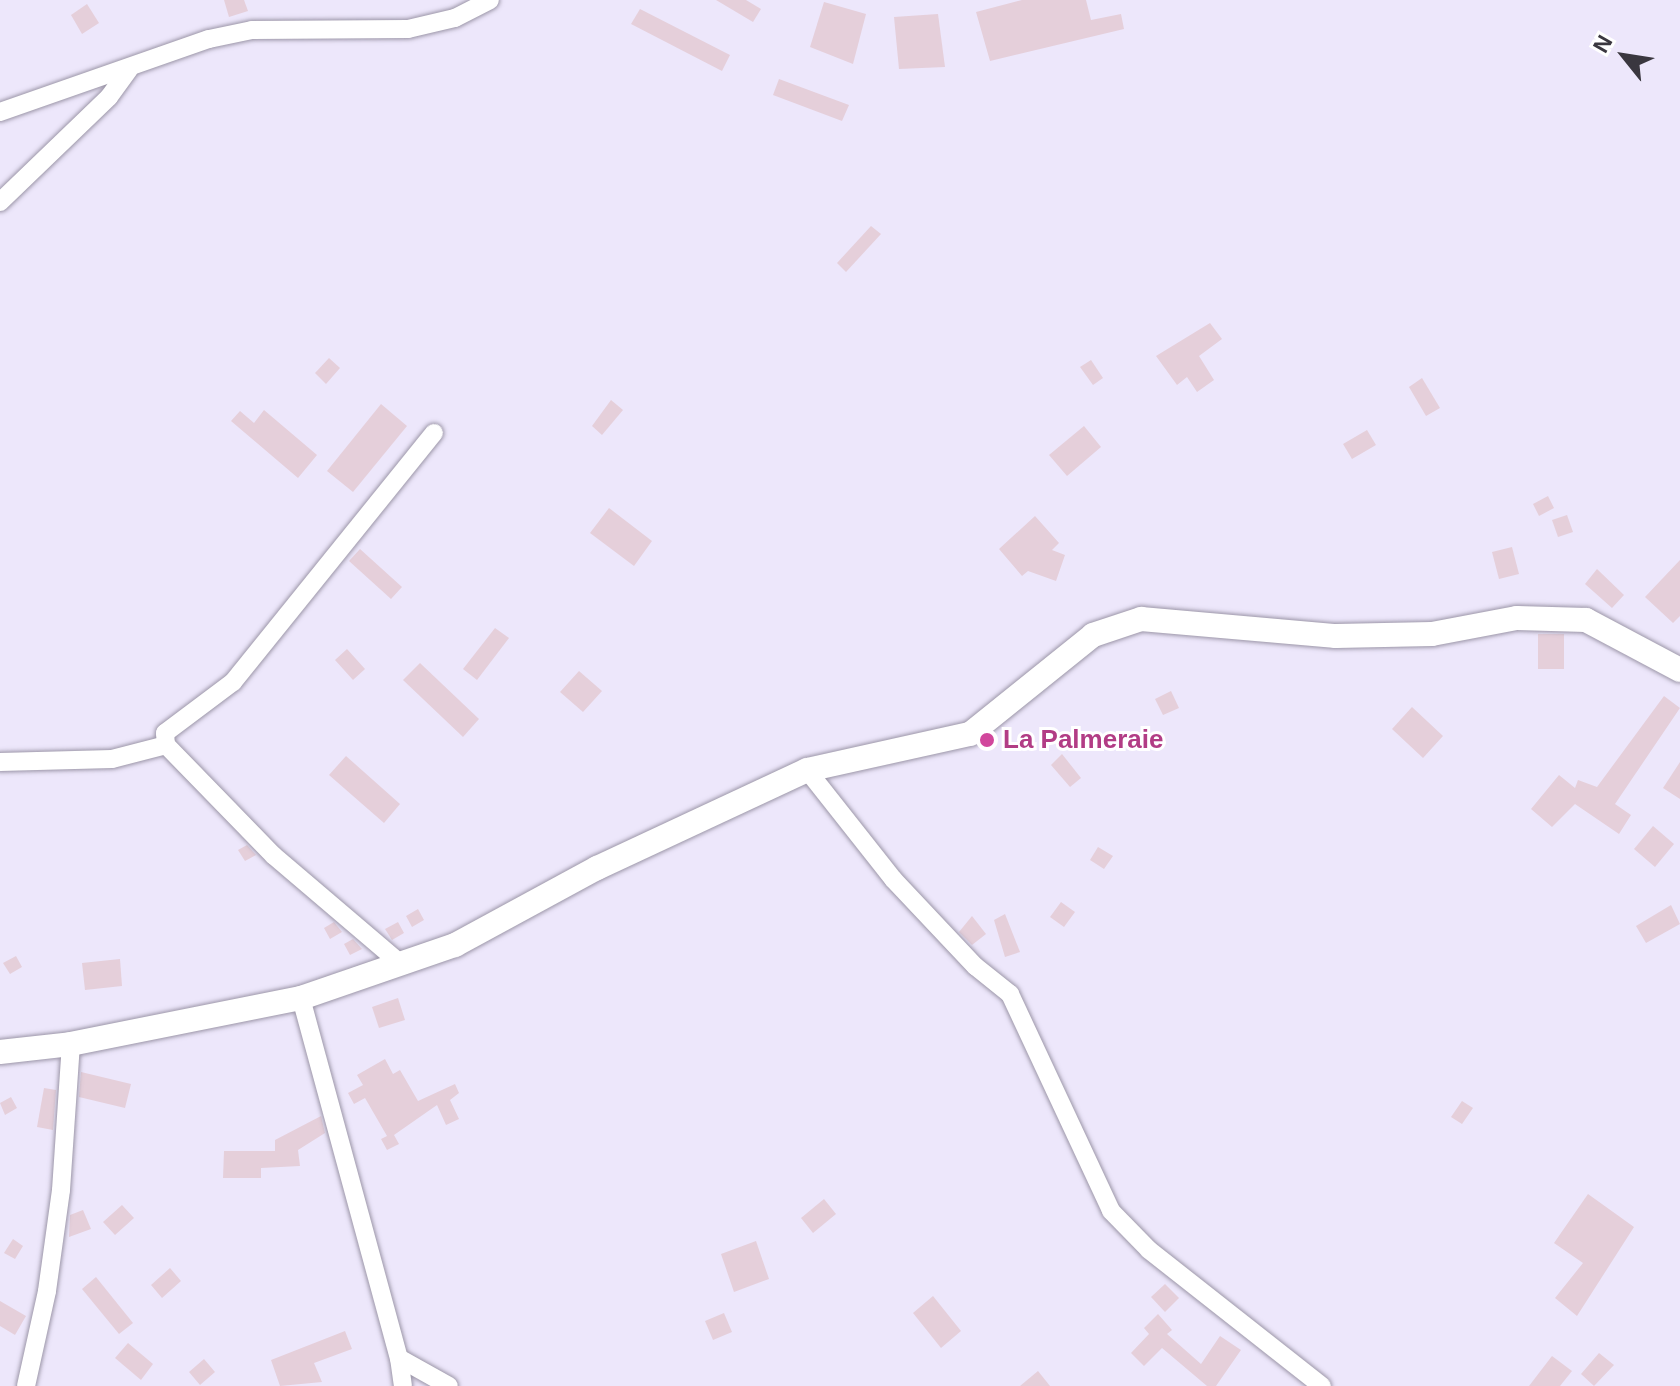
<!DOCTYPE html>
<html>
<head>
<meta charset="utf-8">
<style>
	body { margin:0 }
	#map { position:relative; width:1680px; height:1386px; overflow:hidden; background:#ede7fb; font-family:Helvetica,sans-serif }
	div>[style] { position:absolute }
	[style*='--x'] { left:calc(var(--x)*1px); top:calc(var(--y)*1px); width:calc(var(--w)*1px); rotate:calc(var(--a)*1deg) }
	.building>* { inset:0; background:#e5cfda }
	.roads { filter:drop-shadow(0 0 2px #9c96a8) drop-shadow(0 0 2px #9c96a8) }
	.minor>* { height:18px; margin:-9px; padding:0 9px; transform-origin:9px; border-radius:9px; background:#fff }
	.tertiary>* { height:24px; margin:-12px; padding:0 12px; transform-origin:12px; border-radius:12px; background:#fff }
	.dots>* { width:22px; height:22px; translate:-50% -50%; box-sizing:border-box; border:4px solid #fff; border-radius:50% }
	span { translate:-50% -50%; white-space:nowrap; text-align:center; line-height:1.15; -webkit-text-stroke:6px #fff; paint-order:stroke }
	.hotel-label { font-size:26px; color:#b23c85; font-weight:700 }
	.left { translate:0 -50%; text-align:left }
	.north { position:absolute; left:1584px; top:16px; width:80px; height:80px; -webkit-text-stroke:6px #fff; paint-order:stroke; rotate:300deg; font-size:22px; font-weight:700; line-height:32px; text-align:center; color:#3a373f }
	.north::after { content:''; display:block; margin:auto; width:28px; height:36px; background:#3a373f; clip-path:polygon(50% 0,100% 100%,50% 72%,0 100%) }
</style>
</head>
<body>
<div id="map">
	<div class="building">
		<i style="clip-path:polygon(224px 0,244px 0,248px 11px,229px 17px)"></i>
		<i style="clip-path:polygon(716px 0,746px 0,761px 9px,753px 22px)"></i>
		<i style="clip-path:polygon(1022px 0,1086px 0,1091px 20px,1121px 14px,1124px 29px,990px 61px,976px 12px)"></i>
		<i style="clip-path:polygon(824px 2px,866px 14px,853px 64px,810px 47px)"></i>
		<i style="clip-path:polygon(87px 4px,99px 23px,82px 34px,71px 15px)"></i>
		<i style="clip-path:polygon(640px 9px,730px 55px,722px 71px,631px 24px)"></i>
		<i style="clip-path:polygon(938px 14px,945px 67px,899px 69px,894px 17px)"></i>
		<i style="clip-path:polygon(779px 79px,849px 105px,842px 121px,773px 95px)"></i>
		<i style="clip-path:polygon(871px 226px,881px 234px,846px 272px,837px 263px)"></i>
		<i style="clip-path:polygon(1210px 323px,1222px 339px,1199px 356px,1214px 380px,1197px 392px,1187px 377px,1177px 385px,1156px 356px)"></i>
		<i style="clip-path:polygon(329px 358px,340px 368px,326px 384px,315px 373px)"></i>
		<i style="clip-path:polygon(1091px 360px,1103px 378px,1093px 385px,1080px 367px)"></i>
		<i style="clip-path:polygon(1422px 378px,1440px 408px,1426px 416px,1409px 387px)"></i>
		<i style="clip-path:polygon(611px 400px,623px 410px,602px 435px,592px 426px)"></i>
		<i style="clip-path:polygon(381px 404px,407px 426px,353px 492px,327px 471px)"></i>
		<i style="clip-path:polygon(264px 410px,317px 455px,298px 478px,231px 421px,240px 411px,254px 423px)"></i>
		<i style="clip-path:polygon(1084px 426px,1101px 447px,1067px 476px,1049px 455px)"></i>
		<i style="clip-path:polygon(1367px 430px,1376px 445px,1352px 459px,1343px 444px)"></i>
		<i style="clip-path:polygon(1548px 496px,1554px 508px,1539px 516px,1533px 504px)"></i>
		<i style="clip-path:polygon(609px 508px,652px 541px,634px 566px,590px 533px)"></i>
		<i style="clip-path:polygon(1567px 515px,1573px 532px,1558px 537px,1552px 520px)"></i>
		<i style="clip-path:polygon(1035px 516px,1059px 543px,1052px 550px,1065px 555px,1056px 581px,1028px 571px,1022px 576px,999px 549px)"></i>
		<i style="clip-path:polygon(1512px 547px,1519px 574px,1499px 579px,1492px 552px)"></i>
		<i style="clip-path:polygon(360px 549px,402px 587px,391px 599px,349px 561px)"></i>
		<i style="clip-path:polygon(1680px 560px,1680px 616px,1673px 623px,1645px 597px)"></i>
		<i style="clip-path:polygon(1597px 569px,1624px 595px,1612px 608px,1585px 584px)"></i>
		<i style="clip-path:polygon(495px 628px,509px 638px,477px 680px,463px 669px)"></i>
		<i style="clip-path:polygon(1538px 634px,1564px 634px,1564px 669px,1538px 669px)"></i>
		<i style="clip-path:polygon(347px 649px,365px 669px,353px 680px,335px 660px)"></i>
		<i style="clip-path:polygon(420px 663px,479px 719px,463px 737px,403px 680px)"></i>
		<i style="clip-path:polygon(579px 671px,602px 691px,583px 712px,560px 692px)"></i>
		<i style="clip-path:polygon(1171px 691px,1179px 708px,1163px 715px,1155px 699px)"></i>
		<i style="clip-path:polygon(1664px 696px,1680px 708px,1615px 804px,1631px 815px,1619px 834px,1575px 804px,1552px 827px,1531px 809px,1559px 775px,1575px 788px,1578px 780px,1597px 787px)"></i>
		<i style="clip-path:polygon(1412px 707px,1443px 736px,1423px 758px,1392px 729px)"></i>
		<i style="clip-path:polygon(1062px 754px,1081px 778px,1070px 787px,1051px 765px)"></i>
		<i style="clip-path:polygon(346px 756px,400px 804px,384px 823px,329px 775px)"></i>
		<i style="clip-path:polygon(1680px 762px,1680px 799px,1663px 788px)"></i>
		<i style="clip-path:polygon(1653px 826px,1674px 844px,1655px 867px,1634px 849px)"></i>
		<i style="clip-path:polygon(247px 845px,256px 855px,245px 861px,238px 850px)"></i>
		<i style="clip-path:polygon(1098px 847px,1113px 856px,1104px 869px,1090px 860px)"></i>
		<i style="clip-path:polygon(1061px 902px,1075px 912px,1064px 927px,1050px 917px)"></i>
		<i style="clip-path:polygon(1671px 905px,1680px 924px,1646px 943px,1636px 926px)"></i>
		<i style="clip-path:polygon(418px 909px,424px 920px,412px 927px,406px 916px)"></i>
		<i style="clip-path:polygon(1005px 914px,1020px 952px,1005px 957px,994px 920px)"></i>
		<i style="clip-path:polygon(972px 916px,986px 934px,972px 945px,959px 932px)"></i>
		<i style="clip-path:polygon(334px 922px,342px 932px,330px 939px,324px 928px)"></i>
		<i style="clip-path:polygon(398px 922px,404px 933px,392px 940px,385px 929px)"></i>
		<i style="clip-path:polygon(353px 939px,362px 949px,350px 955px,344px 944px)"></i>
		<i style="clip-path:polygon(16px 956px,22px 967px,10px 974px,3px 963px)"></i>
		<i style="clip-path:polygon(120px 959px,122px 986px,85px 990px,82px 963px)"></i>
		<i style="clip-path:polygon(398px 998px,405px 1020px,379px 1028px,372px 1007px)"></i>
		<i style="clip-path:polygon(385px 1059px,393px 1074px,400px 1070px,418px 1101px,455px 1084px,459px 1093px,450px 1100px,459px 1119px,446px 1125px,437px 1105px,394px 1135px,399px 1144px,387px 1150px,381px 1139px,387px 1136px,365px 1098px,354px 1104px,348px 1093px,363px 1085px,357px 1075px)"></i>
		<i style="clip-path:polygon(81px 1072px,131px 1084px,125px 1108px,79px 1097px)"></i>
		<i style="clip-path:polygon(44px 1088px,56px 1090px,53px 1130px,37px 1127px)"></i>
		<i style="clip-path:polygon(11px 1097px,17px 1108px,5px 1115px,0 1103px)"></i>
		<i style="clip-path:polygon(1462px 1101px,1473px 1108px,1462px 1124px,1451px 1117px)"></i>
		<i style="clip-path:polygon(321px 1116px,325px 1133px,298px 1150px,300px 1166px,261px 1168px,261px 1178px,223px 1178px,224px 1151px,275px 1151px,275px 1140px)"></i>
		<i style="clip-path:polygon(1588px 1194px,1634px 1227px,1577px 1316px,1555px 1298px,1583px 1263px,1554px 1243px)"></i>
		<i style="clip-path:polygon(824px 1199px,836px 1214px,813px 1233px,801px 1218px)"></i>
		<i style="clip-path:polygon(122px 1205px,134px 1218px,115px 1235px,103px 1222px)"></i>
		<i style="clip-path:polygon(83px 1210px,91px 1229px,69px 1237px,70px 1215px)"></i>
		<i style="clip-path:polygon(13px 1239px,23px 1246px,15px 1259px,4px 1253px)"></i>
		<i style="clip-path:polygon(756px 1241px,769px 1279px,734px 1292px,721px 1254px)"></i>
		<i style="clip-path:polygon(170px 1268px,181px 1281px,162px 1298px,151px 1285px)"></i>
		<i style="clip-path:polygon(96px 1277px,133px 1323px,119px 1334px,82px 1289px)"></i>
		<i style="clip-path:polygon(1165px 1284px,1179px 1298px,1165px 1312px,1151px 1297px)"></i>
		<i style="clip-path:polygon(933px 1296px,961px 1331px,941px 1348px,913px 1313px)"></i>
		<i style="clip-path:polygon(0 1301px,26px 1316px,15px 1335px,0 1326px)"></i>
		<i style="clip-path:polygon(724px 1313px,732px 1332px,713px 1340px,705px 1321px)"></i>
		<i style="clip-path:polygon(1158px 1314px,1172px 1330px,1167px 1334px,1201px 1364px,1220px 1336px,1241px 1350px,1216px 1386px,1207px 1386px,1162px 1348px,1144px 1366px,1131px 1353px,1149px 1334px,1144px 1328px)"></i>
		<i style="clip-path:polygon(345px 1331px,352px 1349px,314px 1363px,322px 1382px,280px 1386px,271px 1360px)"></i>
		<i style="clip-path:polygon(128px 1343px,153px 1364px,141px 1380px,115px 1358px)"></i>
		<i style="clip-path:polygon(1599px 1353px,1614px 1365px,1594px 1386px,1581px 1374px)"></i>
		<i style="clip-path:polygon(1552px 1356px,1572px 1371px,1560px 1386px,1529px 1386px)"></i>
		<i style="clip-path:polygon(204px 1359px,215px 1372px,200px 1385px,189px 1372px)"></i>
		<i style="clip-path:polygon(1038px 1371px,1050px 1386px,1020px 1386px)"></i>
	</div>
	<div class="roads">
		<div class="minor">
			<i style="--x:0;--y:112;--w:221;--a:-19.3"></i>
			<i style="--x:209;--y:39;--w:44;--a:-11.8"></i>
			<i style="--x:252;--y:30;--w:156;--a:-0.4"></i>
			<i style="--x:408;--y:29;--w:48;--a:-13.2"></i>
			<i style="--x:455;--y:18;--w:39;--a:-27"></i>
			<i style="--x:0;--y:202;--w:151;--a:-43.9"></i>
			<i style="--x:109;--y:97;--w:34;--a:-54"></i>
			<i style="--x:0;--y:762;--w:112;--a:-1.5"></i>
			<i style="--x:112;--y:759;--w:56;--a:-14.5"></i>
			<i style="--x:807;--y:770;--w:139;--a:51.7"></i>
			<i style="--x:893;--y:879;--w:120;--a:46.7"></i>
			<i style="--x:975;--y:966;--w:45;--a:38.7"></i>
			<i style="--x:1010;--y:994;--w:239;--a:65"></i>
			<i style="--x:1111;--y:1211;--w:54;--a:45.7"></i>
			<i style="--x:1149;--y:1250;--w:220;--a:38.2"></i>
			<i style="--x:401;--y:964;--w:167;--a:-139.6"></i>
			<i style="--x:274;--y:856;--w:155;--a:-134.2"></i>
			<i style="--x:166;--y:745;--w:12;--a:-95"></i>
			<i style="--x:165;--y:733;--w:85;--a:-36.9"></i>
			<i style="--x:233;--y:682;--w:320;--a:-51.1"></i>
			<i style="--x:301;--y:998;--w:373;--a:74.8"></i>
			<i style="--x:399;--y:1358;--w:57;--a:29.2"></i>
			<i style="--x:399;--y:1358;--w:28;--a:82"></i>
			<i style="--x:26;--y:1386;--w:97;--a:-77.5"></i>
			<i style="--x:47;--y:1291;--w:102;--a:-82.1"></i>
			<i style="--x:61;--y:1190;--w:146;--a:-86.1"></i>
		</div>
		<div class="tertiary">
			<i style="--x:0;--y:1052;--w:71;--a:-6.4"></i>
			<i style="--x:71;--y:1044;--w:235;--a:-11.3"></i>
			<i style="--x:301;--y:998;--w:163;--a:-19"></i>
			<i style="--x:455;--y:945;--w:162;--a:-28.5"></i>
			<i style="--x:597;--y:868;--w:232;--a:-25"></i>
			<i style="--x:807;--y:770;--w:167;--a:-12.5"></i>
			<i style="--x:970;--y:734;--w:158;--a:-38.8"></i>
			<i style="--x:1093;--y:635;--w:51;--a:-18.4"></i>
			<i style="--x:1141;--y:619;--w:196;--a:5"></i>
			<i style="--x:1336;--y:636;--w:96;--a:-1.2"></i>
			<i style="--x:1432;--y:634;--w:86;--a:-10.7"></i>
			<i style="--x:1517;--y:618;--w:69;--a:1.7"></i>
			<i style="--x:1586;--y:620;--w:106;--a:28"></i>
		</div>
	</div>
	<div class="dots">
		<i style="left:987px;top:740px;background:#d1479c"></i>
	</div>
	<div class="hotel-label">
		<span class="left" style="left:1003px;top:740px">La Palmeraie</span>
	</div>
	<div class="north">N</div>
</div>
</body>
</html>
